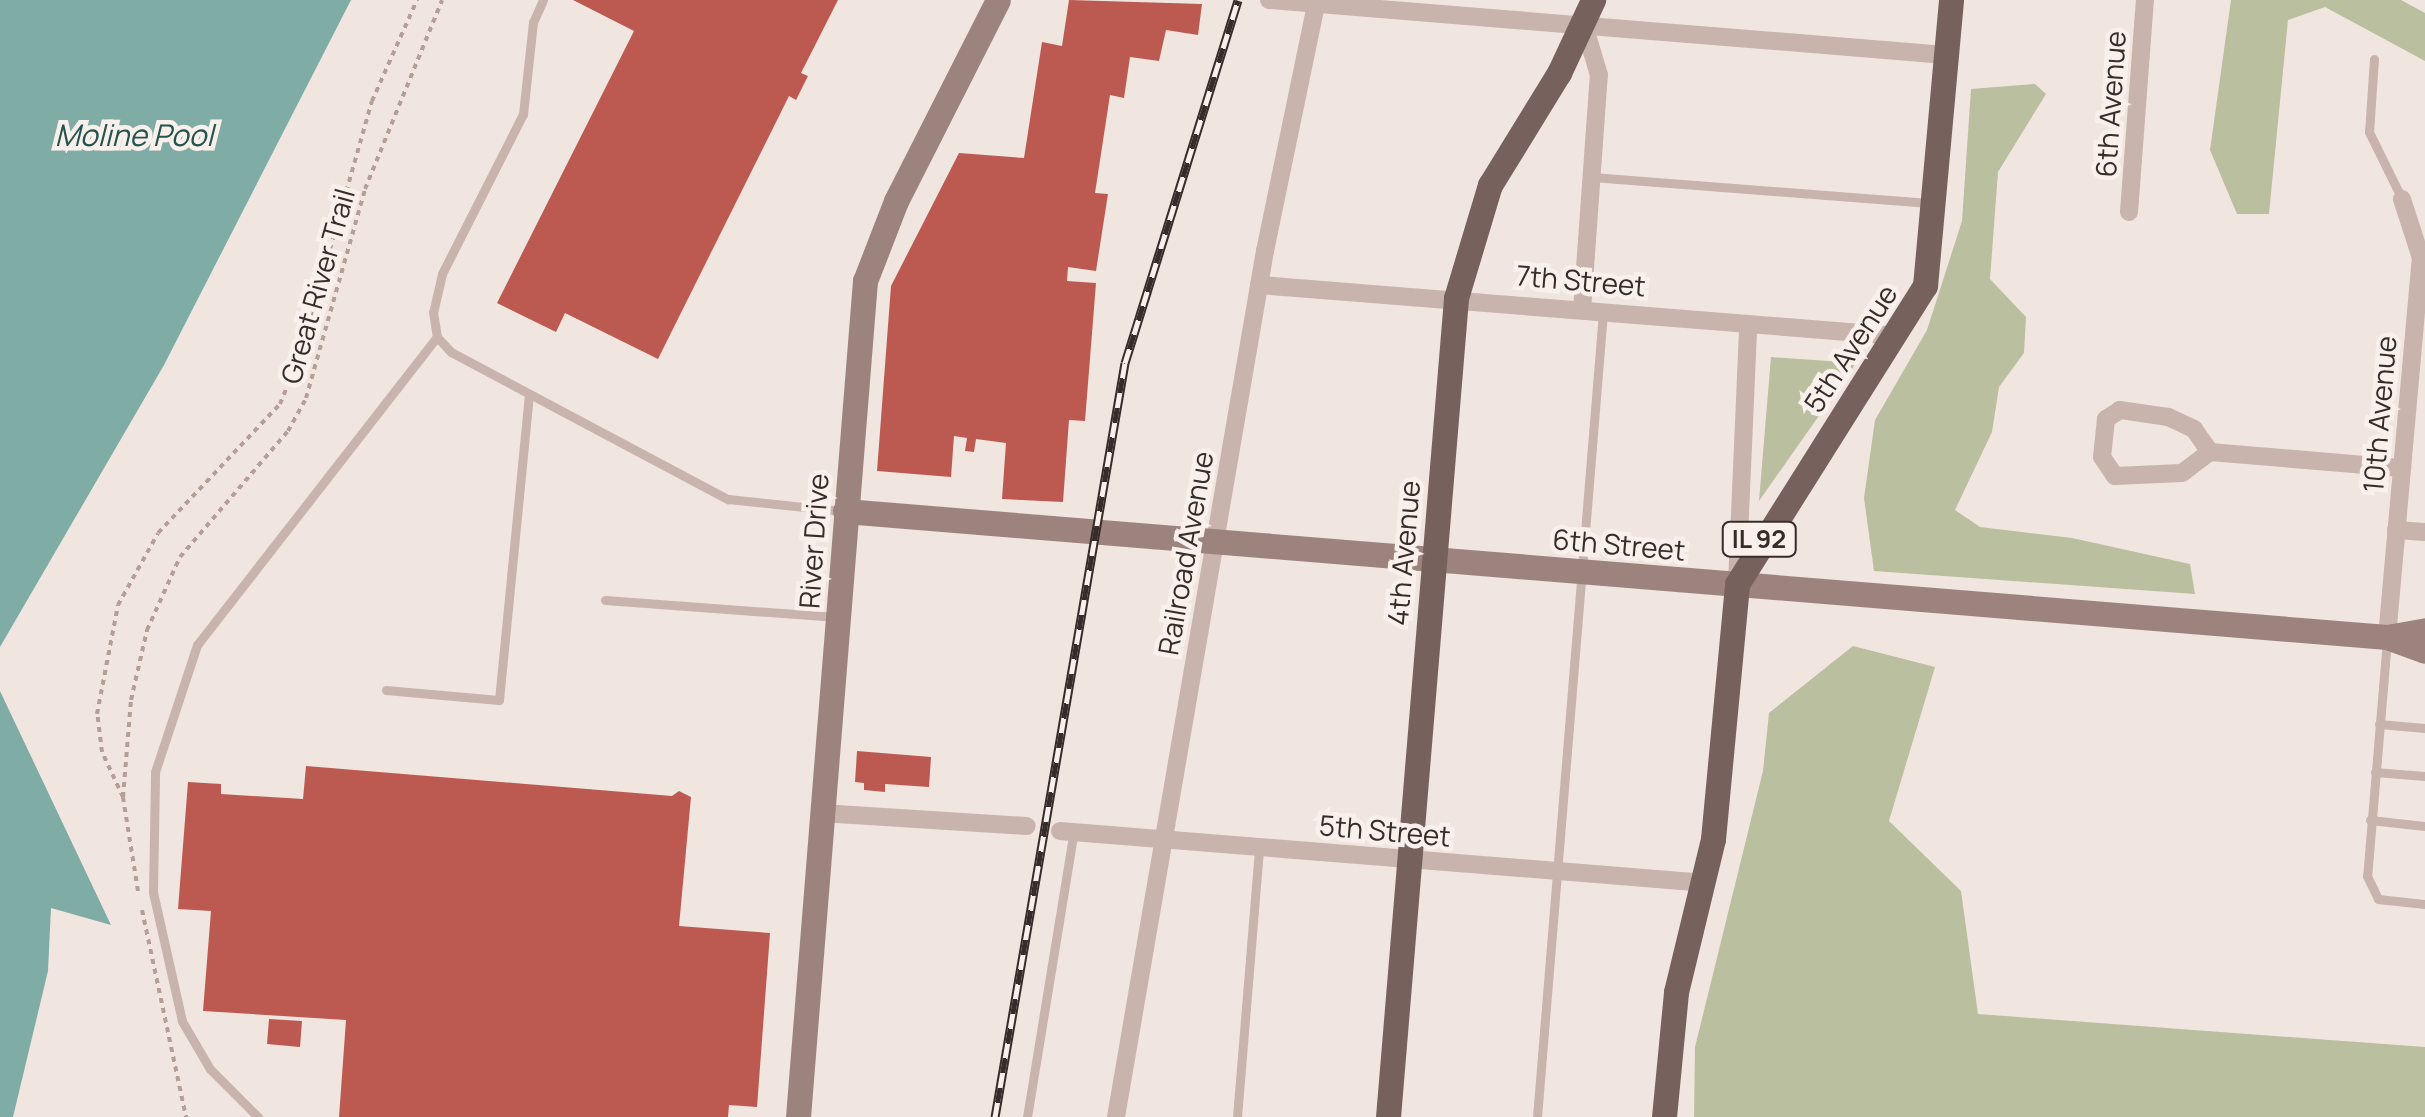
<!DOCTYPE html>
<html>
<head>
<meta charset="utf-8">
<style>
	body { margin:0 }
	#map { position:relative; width:2425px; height:1117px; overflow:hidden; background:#f1e5df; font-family:Manrope,sans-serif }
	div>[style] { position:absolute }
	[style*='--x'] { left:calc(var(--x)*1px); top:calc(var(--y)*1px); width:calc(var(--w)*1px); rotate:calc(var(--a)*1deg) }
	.green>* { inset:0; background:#babfa0 }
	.water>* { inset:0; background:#80aca6 }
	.building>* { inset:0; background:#bc5a52 }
	.path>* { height:4px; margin-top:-2px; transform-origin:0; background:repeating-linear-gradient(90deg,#b49e96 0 5px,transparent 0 10px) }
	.lane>* { height:9px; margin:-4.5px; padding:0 4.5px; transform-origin:4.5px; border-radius:4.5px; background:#c8b4ac }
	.street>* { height:18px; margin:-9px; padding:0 9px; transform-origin:9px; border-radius:9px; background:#c8b4ac }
	.secondary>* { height:25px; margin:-12.5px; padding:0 12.5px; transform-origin:12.5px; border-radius:12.5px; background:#9c837d }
	.primary>* { height:25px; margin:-12.5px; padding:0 12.5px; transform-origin:12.5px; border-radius:12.5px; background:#77615d }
	.rail>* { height:9px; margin-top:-4.5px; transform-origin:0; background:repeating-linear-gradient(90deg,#f9f0eb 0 15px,#372c2a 0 30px); box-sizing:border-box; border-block:2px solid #372c2a }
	span { translate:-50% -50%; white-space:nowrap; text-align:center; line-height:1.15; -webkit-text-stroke:9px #f9f0eb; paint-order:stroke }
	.shield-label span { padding:2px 8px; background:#f9f0eb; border:2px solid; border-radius:8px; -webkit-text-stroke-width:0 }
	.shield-label { font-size:25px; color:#372c2a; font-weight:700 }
	.street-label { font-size:28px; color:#372c2a }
	.water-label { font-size:30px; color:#235550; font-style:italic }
</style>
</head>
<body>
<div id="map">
	<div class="green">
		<i style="clip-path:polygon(2231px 0,2401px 0,2425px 13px,2425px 61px,2325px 7px,2288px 20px,2269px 214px,2237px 214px,2210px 150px)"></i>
		<i style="clip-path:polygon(2035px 84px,2046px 94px,1998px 172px,1990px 279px,2026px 317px,2024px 353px,1999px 387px,1992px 432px,1955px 510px,1980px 527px,2072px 538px,2190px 564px,2195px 594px,1874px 571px,1864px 498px,1875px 420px,1927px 330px,1962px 221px,1971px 89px)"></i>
		<i style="clip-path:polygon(1771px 357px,1856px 363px,1759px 501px)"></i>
		<i style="clip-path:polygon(1853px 646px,1935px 667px,1889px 821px,1961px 891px,1978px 1014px,2425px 1047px,2425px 1117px,1694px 1117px,1695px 1047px,1763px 771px,1769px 713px)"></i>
	</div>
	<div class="water">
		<i style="clip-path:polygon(0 0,351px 0,164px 365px,0 647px)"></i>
		<i style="clip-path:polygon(0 691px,111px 925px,51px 908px,48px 971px,13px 1117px,0 1117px)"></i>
	</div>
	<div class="building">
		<i style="clip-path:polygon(573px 0,838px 0,801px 73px,808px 76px,796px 100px,789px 96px,658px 359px,565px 313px,556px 332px,497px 303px,634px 31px)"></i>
		<i style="clip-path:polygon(1069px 0,1202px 4px,1198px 35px,1166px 30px,1159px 61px,1130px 57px,1124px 98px,1110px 95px,1095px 193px,1108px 194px,1096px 271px,1068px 267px,1067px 281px,1096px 283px,1085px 421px,1069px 420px,1063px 502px,1002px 499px,1006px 443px,976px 439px,974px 452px,965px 451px,967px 438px,954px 436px,951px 477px,877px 471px,891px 286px,959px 153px,1024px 158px,1042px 42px,1062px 46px)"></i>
		<i style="clip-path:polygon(857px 751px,931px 757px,929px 787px,885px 784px,885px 792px,864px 790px,864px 783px,855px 782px)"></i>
		<i style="clip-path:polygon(306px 766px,672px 796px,679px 791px,691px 797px,679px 926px,770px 933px,757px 1107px,729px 1105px,728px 1117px,339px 1117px,346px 1020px,203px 1011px,211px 911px,178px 909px,188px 782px,221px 784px,221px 794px,303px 799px)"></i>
		<i style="clip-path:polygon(269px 1019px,302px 1021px,300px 1047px,267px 1044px)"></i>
	</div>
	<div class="path">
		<i style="--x:123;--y:797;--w:50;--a:-115"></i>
		<i style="--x:102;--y:752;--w:38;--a:-97"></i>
		<i style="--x:97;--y:714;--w:111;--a:-79.1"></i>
		<i style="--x:118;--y:605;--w:82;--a:-60.9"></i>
		<i style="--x:158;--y:533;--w:178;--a:-46.6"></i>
		<i style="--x:280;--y:404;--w:53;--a:-67.8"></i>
		<i style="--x:300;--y:355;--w:264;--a:-74.2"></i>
		<i style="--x:372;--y:101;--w:111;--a:-66"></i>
		<i style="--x:138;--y:891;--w:95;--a:-99.1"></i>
		<i style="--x:123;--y:797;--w:97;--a:-85.3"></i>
		<i style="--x:131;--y:700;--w:72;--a:-77.1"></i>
		<i style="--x:147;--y:630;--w:80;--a:-65.7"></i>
		<i style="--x:180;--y:557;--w:166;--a:-49.4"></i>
		<i style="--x:288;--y:431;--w:38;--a:-61"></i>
		<i style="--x:306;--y:398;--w:217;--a:-74.2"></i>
		<i style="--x:365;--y:189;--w:204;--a:-67.8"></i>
		<i style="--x:142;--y:910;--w:212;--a:78"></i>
	</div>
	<div class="lane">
		<i style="--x:543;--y:0;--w:24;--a:114"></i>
		<i style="--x:533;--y:22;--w:93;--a:96.2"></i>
		<i style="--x:523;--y:114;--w:179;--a:116.9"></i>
		<i style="--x:442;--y:274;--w:39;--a:103"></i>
		<i style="--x:433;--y:312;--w:25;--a:81"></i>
		<i style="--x:437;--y:337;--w:21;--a:47"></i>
		<i style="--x:451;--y:352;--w:314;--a:28"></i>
		<i style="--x:728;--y:499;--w:116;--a:6"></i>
		<i style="--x:2374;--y:59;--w:73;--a:93.9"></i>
		<i style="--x:2369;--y:132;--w:75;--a:63.8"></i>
		<i style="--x:1592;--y:177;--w:338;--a:4.4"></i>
		<i style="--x:605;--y:600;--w:230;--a:4.2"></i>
		<i style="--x:2387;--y:640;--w:237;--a:94.8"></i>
		<i style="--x:2367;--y:876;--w:25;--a:64"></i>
		<i style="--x:2378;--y:899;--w:47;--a:6.1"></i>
		<i style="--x:386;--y:690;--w:113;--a:5.1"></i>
		<i style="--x:499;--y:700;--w:307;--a:-84.4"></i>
		<i style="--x:2379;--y:724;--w:46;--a:5"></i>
		<i style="--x:2375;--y:772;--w:50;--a:4.6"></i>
		<i style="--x:2370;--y:820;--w:55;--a:6.2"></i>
		<i style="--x:258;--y:1117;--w:68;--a:-135"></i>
		<i style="--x:210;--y:1069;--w:56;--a:-120.3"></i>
		<i style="--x:182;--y:1021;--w:132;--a:-102.7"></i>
		<i style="--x:153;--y:892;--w:120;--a:-89"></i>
		<i style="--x:155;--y:772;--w:134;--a:-71.7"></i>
		<i style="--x:197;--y:645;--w:390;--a:-52.1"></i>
		<i style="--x:1027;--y:1117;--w:290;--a:-80.7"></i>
		<i style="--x:1237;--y:1117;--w:271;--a:-85.3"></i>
		<i style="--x:1537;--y:1117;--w:807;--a:-85.31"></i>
	</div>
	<div class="street">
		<i style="--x:1269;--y:0;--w:679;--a:4.64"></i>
		<i style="--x:2129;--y:212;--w:213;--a:-85.7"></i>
		<i style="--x:1259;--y:285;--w:641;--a:4.56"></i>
		<i style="--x:1582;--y:310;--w:236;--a:-85.9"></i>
		<i style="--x:1599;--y:75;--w:52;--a:-106.7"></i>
		<i style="--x:2210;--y:452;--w:28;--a:-125"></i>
		<i style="--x:2194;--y:429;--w:29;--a:-155"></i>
		<i style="--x:2168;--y:417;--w:49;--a:-171.7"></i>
		<i style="--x:2120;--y:410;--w:17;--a:147"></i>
		<i style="--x:2106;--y:419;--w:38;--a:96"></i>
		<i style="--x:2102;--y:457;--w:23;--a:56"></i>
		<i style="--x:2115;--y:476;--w:67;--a:-2.6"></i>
		<i style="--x:2182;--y:473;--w:35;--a:-37"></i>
		<i style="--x:2210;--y:452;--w:193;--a:4.8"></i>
		<i style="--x:2396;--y:530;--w:29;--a:4"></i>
		<i style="--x:1737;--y:583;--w:257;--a:-87.5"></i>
		<i style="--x:2387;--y:637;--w:381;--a:-84.9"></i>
		<i style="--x:2421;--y:258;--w:62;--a:-107.9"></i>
		<i style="--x:821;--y:813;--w:206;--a:3.6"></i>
		<i style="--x:1060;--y:831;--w:648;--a:4.6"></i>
		<i style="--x:1116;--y:1117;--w:879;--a:-80.24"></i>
		<i style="--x:1265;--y:251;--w:256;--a:-78.3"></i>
	</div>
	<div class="secondary">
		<i style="--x:845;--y:511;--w:1547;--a:4.67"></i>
		<i style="--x:2387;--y:637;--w:39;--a:-10"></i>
		<i style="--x:2387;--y:637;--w:40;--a:20.2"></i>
		<i style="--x:798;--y:1117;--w:839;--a:-85.42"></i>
		<i style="--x:865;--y:281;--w:86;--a:-68.8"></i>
		<i style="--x:896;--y:201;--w:225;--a:-63.1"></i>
	</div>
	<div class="primary">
		<i style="--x:1388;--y:1117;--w:822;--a:-85.25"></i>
		<i style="--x:1456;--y:298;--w:118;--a:-73.3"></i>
		<i style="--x:1490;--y:185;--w:132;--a:-58.4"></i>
		<i style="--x:1559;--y:73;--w:81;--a:-65"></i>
		<i style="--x:1664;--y:1117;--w:126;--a:-84.5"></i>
		<i style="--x:1676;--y:992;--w:157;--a:-76.4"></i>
		<i style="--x:1713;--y:839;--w:256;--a:-84.6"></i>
		<i style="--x:1737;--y:584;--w:352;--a:-57.8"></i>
		<i style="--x:1925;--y:286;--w:287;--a:-84.8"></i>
	</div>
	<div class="rail">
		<i style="--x:995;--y:1117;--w:765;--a:-80.22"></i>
		<i style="--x:1125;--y:363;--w:380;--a:-72.7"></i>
	</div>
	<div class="shield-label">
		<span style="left:1759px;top:539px">IL 92</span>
	</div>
	<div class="street-label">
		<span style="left:2110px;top:104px;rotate:-86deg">6th Avenue</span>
		<span style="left:1581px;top:280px;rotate:5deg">7th Street</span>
		<span style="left:317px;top:286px;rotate:-74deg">Great River Trail</span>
		<span style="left:1850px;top:348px;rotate:-57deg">5th Avenue</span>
		<span style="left:2379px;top:414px;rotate:-85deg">10th Avenue</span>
		<span style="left:813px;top:541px;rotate:-86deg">River Drive</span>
		<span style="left:1619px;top:544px;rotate:5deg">6th Street</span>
		<span style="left:1185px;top:553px;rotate:-80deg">Railroad Avenue</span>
		<span style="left:1403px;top:553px;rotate:-85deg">4th Avenue</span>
		<span style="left:1385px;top:830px;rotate:5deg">5th Street</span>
	</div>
	<div class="water-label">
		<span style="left:134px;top:135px">Moline Pool</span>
	</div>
</div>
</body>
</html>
